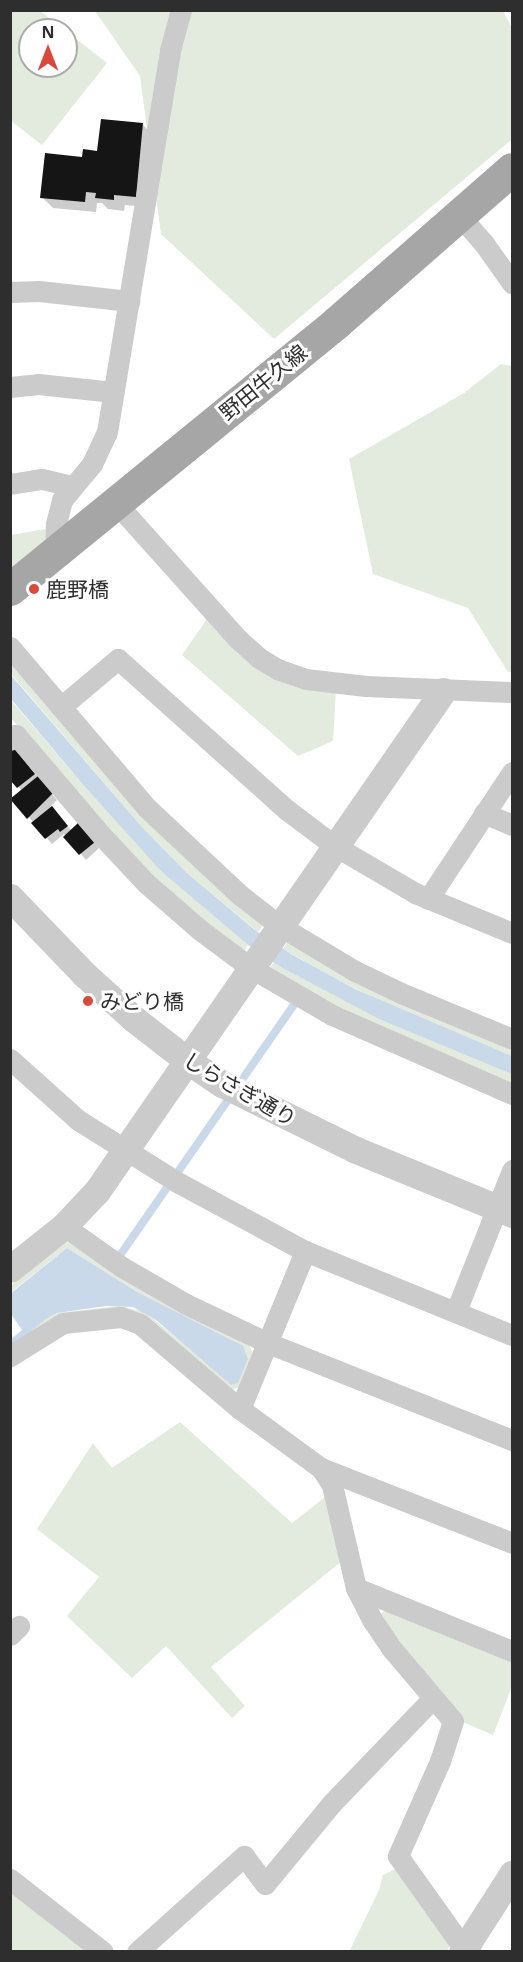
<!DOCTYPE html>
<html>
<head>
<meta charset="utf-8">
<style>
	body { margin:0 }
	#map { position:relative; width:523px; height:1962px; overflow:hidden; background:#fff; font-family:"Noto Sans","Noto Sans JP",sans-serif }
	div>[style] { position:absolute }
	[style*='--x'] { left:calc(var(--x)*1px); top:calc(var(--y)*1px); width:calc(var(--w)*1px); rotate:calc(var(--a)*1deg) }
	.green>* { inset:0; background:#e2ebdd }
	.water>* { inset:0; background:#cad9ea }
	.shadow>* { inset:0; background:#0003 }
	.building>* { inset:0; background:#151515 }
	.minor>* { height:21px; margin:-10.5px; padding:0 10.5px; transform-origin:10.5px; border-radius:10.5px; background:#cbcbcb }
	.tertiary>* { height:27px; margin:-13.5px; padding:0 13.5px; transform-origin:13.5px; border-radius:13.5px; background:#cbcbcb }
	.primary>* { height:33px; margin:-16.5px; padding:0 16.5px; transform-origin:16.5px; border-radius:16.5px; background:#a6a6a6 }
	.dots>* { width:16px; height:16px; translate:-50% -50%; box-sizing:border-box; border:3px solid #fff; border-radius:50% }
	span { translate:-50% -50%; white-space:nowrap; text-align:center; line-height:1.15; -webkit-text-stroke:6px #fff; paint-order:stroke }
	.street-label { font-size:21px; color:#2e2e2e }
	.poi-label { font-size:21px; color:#2e2e2e }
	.left { translate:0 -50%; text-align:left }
	.frame { position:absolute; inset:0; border:12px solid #2e2e2e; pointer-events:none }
	.north { position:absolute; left:18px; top:18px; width:60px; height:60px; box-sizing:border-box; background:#fff; border:2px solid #ababab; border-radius:50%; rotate:0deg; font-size:16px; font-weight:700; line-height:24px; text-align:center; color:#2e2e2e }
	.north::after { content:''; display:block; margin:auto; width:21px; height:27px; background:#da473b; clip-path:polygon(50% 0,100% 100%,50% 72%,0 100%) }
</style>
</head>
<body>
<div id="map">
	<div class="green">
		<i style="clip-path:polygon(10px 11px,40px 11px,64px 30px,30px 30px,30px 66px,66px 66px,66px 31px,107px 63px,42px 145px,11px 121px)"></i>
		<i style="clip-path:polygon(95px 11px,503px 11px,512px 28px,512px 139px,274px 339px,161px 234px,140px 76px)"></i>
		<i style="clip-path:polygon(501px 364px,512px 366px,512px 672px,508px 672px,468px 608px,373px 574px,349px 459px,464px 393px)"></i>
		<i style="clip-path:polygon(46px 529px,45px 547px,11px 575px,11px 535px)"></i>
		<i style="clip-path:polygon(207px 619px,229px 638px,336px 689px,333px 741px,298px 756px,182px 655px)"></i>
		<i style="clip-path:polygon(10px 658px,265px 922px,258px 932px,187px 873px,142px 827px,11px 674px)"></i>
		<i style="clip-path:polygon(10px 699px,85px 787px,161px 870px,248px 945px,242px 954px,202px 923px,131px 854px,11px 718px)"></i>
		<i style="clip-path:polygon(289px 939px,512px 1046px,512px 1056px,387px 1005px,329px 975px,283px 949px)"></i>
		<i style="clip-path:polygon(274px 962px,512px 1074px,512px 1087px,410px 1044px,267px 972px)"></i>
		<i style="clip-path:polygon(67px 1242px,249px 1344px,254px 1357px,241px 1387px,229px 1390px,132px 1313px,11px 1349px,46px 1319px,57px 1313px,119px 1306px,145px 1312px,196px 1354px,189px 1321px,139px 1293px,67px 1248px,11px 1292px,11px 1285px)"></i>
		<i style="clip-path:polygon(180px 1422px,292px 1523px,325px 1497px,342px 1561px,211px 1667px,245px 1706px,232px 1718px,166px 1646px,132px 1678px,67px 1616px,99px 1577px,37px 1529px,93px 1443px,112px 1468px)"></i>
		<i style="clip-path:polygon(387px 1609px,512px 1661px,512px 1686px,493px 1735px,463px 1722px,378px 1616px)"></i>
		<i style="clip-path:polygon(395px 1869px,451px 1944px,447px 1951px,349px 1952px,379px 1890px,383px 1875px)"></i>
		<i style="clip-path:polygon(10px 1889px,89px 1951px,11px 1951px)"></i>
	</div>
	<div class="water">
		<i style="clip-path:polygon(10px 674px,142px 827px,187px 873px,255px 930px,291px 954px,357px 990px,512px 1056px,512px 1074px,379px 1019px,279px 966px,248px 945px,161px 871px,85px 787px,11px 699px)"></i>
		<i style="clip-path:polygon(291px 1002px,298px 1006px,123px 1258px,116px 1254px)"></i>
		<i style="clip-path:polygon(67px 1248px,139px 1293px,243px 1346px,248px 1359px,238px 1383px,231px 1385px,156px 1320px,133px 1307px,106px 1306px,57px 1313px,46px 1319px,11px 1349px,10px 1340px,22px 1330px,11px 1314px,11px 1293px)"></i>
	</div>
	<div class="shadow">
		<i style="clip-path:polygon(142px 124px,153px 135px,146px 207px,125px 205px,124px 211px,108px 209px,102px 203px,97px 203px,96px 212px,53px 208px,42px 197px,84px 159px)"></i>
		<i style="clip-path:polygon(20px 756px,57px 800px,50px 807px,72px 831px,78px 825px,99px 848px,86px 860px,64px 834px,52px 844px,13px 799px,22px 791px,10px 778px)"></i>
	</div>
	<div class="building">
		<i style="clip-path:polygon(101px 119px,143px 123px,136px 197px,114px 195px,114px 200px,95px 198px,96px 193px,86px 192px,85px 202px,40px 198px,45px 153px,82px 157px,83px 149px,97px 151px)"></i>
		<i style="clip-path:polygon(14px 748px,35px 774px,17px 788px,10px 780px,10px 751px)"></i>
		<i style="clip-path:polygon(38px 776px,53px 793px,27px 819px,10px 799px)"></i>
		<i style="clip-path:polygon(52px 806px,68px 826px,60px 832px,58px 829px,45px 839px,31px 823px)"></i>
		<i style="clip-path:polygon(78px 823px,95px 842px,79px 855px,63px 837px)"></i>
	</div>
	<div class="minor">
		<i style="--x:460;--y:216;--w:38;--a:49"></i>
		<i style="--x:485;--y:245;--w:47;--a:54.6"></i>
		<i style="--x:10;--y:292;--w:29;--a:-2"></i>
		<i style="--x:39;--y:291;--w:91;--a:6.3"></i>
		<i style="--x:10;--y:387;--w:28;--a:-6"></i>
		<i style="--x:38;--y:384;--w:76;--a:6"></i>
		<i style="--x:10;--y:484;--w:32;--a:-9"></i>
		<i style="--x:42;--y:479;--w:32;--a:13"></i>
		<i style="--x:115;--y:502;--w:184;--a:48.1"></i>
		<i style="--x:238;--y:639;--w:28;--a:42"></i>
		<i style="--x:259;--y:658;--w:21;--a:31"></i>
		<i style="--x:277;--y:669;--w:31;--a:19"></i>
		<i style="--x:306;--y:679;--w:60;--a:6.7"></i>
		<i style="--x:366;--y:686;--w:146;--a:2.4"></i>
		<i style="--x:55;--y:551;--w:27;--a:-88"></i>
		<i style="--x:56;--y:524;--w:25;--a:-76"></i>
		<i style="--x:62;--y:500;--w:47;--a:-50.2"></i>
		<i style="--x:92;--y:464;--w:35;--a:-65"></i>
		<i style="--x:107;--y:432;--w:387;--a:-80.6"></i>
		<i style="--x:170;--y:50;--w:41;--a:-74.6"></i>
		<i style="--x:10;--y:647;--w:211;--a:49.6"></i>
		<i style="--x:147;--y:808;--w:127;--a:43.1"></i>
		<i style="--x:240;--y:895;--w:51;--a:37.8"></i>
		<i style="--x:280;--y:926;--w:87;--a:31"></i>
		<i style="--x:355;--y:971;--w:51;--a:25.6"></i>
		<i style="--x:401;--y:993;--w:120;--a:22.5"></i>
		<i style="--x:62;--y:706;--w:73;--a:-40"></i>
		<i style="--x:118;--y:659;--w:227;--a:41.8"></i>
		<i style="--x:287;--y:810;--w:60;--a:36.9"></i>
		<i style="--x:335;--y:846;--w:93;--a:30.4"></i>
		<i style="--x:415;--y:893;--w:105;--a:22.4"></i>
		<i style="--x:10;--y:740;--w:8;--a:-40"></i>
		<i style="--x:16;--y:735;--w:133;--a:49.6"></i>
		<i style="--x:102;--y:836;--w:64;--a:46.9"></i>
		<i style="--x:146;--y:883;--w:72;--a:41"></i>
		<i style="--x:200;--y:930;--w:64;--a:36.7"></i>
		<i style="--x:251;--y:968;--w:94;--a:30.1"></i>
		<i style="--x:332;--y:1015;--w:197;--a:23.7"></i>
		<i style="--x:484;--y:813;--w:30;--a:23"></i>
		<i style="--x:428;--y:899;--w:152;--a:-56.5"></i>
		<i style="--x:10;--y:1059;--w:91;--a:41.9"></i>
		<i style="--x:78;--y:1120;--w:119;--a:32"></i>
		<i style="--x:179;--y:1183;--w:143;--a:28.4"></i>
		<i style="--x:305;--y:1251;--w:223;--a:22.1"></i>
		<i style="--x:64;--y:1226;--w:71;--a:35.3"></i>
		<i style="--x:122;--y:1267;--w:74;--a:30"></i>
		<i style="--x:186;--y:1304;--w:91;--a:25.4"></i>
		<i style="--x:268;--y:1343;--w:263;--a:21.7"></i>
		<i style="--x:456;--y:1311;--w:152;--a:-68.3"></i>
		<i style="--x:10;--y:1356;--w:62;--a:-31.9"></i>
		<i style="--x:63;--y:1323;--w:58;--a:-5.9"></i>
		<i style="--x:121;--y:1317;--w:20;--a:20"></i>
		<i style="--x:140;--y:1324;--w:131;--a:40.4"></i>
		<i style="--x:240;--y:1409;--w:100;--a:36.1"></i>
		<i style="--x:321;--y:1468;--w:20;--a:57"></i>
		<i style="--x:332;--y:1485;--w:106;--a:76.9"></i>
		<i style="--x:356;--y:1588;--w:37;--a:63"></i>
		<i style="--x:373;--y:1621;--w:34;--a:56"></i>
		<i style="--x:392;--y:1649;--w:94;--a:49.7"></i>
		<i style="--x:453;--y:1721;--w:42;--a:108"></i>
		<i style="--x:440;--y:1761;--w:104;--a:113.9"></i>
		<i style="--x:398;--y:1856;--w:102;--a:54.6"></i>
		<i style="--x:457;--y:1939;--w:19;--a:43"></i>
		<i style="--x:240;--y:1409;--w:171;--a:-67.6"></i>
		<i style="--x:321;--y:1468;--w:205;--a:21.4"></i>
		<i style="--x:356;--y:1588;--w:168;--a:22"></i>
		<i style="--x:10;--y:1635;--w:13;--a:-45"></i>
		<i style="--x:10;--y:1879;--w:118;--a:38.1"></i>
		<i style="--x:137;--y:1952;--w:144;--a:-41.9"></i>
		<i style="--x:244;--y:1856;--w:35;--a:53"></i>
		<i style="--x:265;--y:1884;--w:105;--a:-50.4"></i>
		<i style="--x:332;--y:1803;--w:144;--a:-46.1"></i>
	</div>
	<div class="tertiary">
		<i style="--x:10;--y:897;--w:108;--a:46.1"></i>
		<i style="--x:85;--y:975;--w:66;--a:41.9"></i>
		<i style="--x:134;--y:1019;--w:68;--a:37.9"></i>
		<i style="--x:188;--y:1061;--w:41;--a:34.1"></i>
		<i style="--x:222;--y:1084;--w:149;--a:26.2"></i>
		<i style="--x:356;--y:1150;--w:169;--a:22.3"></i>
		<i style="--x:10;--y:1269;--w:69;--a:-38.5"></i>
		<i style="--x:64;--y:1226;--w:48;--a:-46.7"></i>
		<i style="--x:97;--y:1191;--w:608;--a:-55.32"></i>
		<i style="--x:462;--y:1952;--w:93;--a:-57.3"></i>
	</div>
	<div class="primary">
		<i style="--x:10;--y:589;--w:422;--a:-39.2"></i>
		<i style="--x:337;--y:322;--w:232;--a:-41.2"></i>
	</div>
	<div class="dots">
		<i style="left:34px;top:589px;background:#da473b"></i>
		<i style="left:88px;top:1001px;background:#da473b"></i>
	</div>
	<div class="street-label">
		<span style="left:263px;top:382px;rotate:-39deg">野田牛久線</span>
		<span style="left:240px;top:1089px;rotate:30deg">しらさぎ通り</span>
	</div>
	<div class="poi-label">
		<span class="left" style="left:46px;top:589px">鹿野橋</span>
		<span class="left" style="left:100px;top:1001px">みどり橋</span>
	</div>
	<div class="frame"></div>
	<div class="north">N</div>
</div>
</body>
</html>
